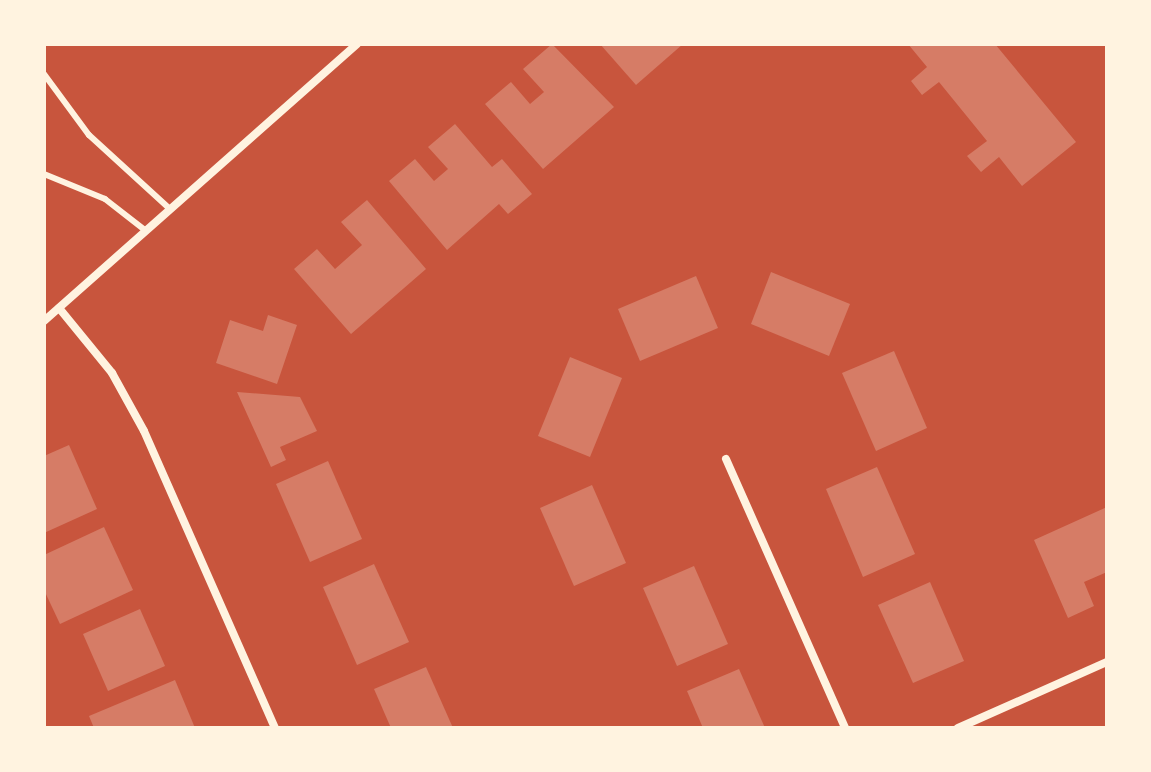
<!DOCTYPE html>
<html>
<head>
<meta charset="utf-8">
<style>
	body { margin:0 }
	#map { position:relative; width:1151px; height:772px; overflow:hidden; background:#c8553d; font-family:Raleway,sans-serif }
	div>[style] { position:absolute }
	[style*='--x'] { left:calc(var(--x)*1px); top:calc(var(--y)*1px); width:calc(var(--w)*1px); rotate:calc(var(--a)*1deg) }
	.building>* { inset:0; background:#d67c66 }
	.service>* { height:6px; margin:-3px; padding:0 3px; transform-origin:3px; border-radius:3px; background:#fff3e0 }
	.minor>* { height:8px; margin:-4px; padding:0 4px; transform-origin:4px; border-radius:4px; background:#fff3e0 }
	span { translate:-50% -50%; white-space:nowrap; text-align:center; line-height:1.15; -webkit-text-stroke:7px #fff3e0; paint-order:stroke }
	.frame { position:absolute; inset:0; border:46px solid #fff3e0; pointer-events:none }
</style>
</head>
<body>
<div id="map">
	<div class="building">
		<i style="clip-path:polygon(552px 44px,614px 107px,543px 169px,485px 104px,511px 82px,530px 104px,544px 92px,523px 69px)"></i>
		<i style="clip-path:polygon(600px 44px,683px 44px,636px 85px)"></i>
		<i style="clip-path:polygon(908px 44px,995px 44px,1076px 142px,1022px 186px,999px 157px,981px 172px,967px 156px,987px 141px,939px 82px,922px 95px,911px 81px,927px 67px)"></i>
		<i style="clip-path:polygon(455px 124px,492px 167px,502px 159px,532px 194px,508px 214px,499px 204px,447px 250px,389px 181px,415px 159px,434px 181px,448px 169px,428px 147px)"></i>
		<i style="clip-path:polygon(367px 200px,426px 269px,351px 334px,294px 269px,317px 249px,335px 269px,362px 245px,341px 222px)"></i>
		<i style="clip-path:polygon(771px 272px,850px 304px,829px 356px,751px 324px)"></i>
		<i style="clip-path:polygon(696px 276px,718px 328px,640px 361px,618px 309px)"></i>
		<i style="clip-path:polygon(268px 315px,297px 325px,277px 384px,216px 363px,230px 320px,263px 331px)"></i>
		<i style="clip-path:polygon(894px 351px,927px 428px,876px 451px,842px 373px)"></i>
		<i style="clip-path:polygon(570px 357px,622px 378px,590px 457px,538px 436px)"></i>
		<i style="clip-path:polygon(237px 392px,300px 397px,317px 431px,280px 447px,286px 460px,271px 467px)"></i>
		<i style="clip-path:polygon(69px 445px,97px 509px,44px 533px,44px 456px)"></i>
		<i style="clip-path:polygon(328px 461px,362px 539px,310px 562px,276px 484px)"></i>
		<i style="clip-path:polygon(877px 467px,915px 554px,863px 577px,826px 489px)"></i>
		<i style="clip-path:polygon(592px 485px,626px 563px,574px 586px,540px 508px)"></i>
		<i style="clip-path:polygon(1107px 507px,1107px 572px,1084px 582px,1094px 606px,1068px 618px,1034px 540px)"></i>
		<i style="clip-path:polygon(104px 527px,133px 590px,60px 624px,44px 590px,44px 555px)"></i>
		<i style="clip-path:polygon(374px 564px,409px 642px,357px 665px,323px 587px)"></i>
		<i style="clip-path:polygon(694px 566px,728px 644px,677px 666px,643px 588px)"></i>
		<i style="clip-path:polygon(930px 582px,964px 661px,913px 683px,878px 605px)"></i>
		<i style="clip-path:polygon(140px 609px,165px 666px,108px 691px,83px 634px)"></i>
		<i style="clip-path:polygon(426px 667px,453px 728px,391px 728px,374px 689px)"></i>
		<i style="clip-path:polygon(739px 669px,765px 728px,703px 728px,687px 691px)"></i>
		<i style="clip-path:polygon(175px 680px,195px 728px,94px 728px,89px 716px)"></i>
	</div>
	<div class="service">
		<i style="--x:44;--y:74;--w:76;--a:53.6"></i>
		<i style="--x:89;--y:135;--w:110;--a:42.4"></i>
		<i style="--x:44;--y:174;--w:66;--a:22.3"></i>
		<i style="--x:105;--y:199;--w:51;--a:37.8"></i>
	</div>
	<div class="minor">
		<i style="--x:59;--y:308;--w:84;--a:50.8"></i>
		<i style="--x:112;--y:373;--w:66;--a:61.1"></i>
		<i style="--x:144;--y:431;--w:325;--a:66.2"></i>
		<i style="--x:44;--y:321;--w:418;--a:-41.5"></i>
		<i style="--x:726;--y:459;--w:294;--a:66.1"></i>
		<i style="--x:958;--y:728;--w:163;--a:-23.9"></i>
	</div>
	<div class="frame"></div>
</div>
</body>
</html>
